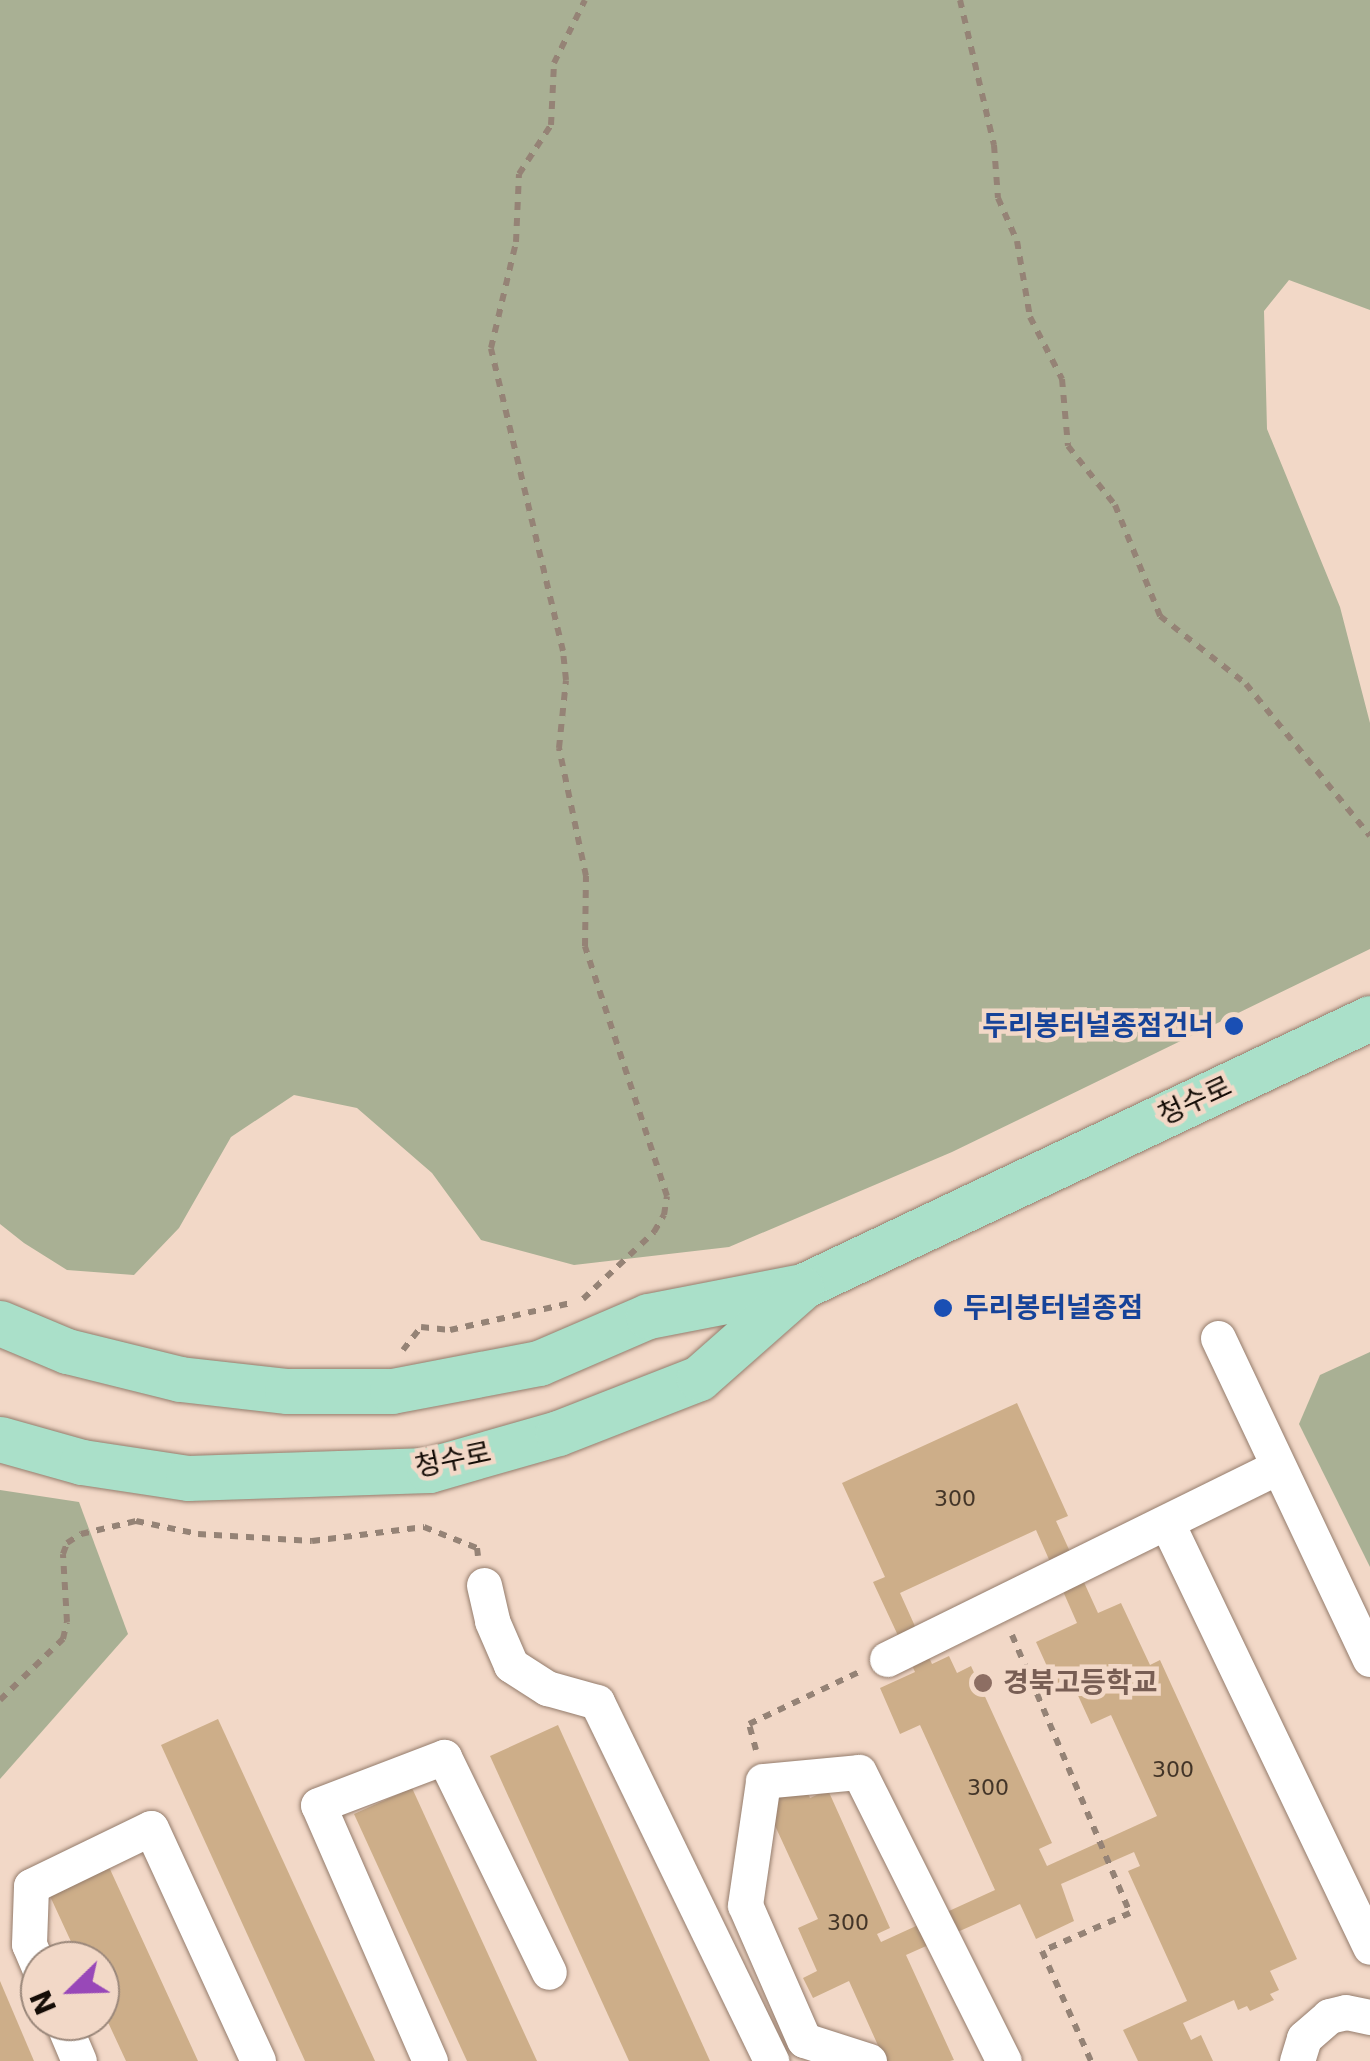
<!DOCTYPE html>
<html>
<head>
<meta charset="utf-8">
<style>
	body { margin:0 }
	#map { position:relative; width:1370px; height:2061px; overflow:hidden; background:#f2d8c7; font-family:"DejaVu Sans","Noto Sans KR",sans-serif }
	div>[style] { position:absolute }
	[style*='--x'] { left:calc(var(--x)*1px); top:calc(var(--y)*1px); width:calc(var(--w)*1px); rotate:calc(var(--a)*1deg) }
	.green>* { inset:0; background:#a9b094 }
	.building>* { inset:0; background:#cdae89 }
	.path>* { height:6px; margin-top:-3px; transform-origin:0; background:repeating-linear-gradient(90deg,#958376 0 8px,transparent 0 16px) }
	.roads { filter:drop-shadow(0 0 2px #947c6c) drop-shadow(0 0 2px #947c6c) }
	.minor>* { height:35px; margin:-17.5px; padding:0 17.5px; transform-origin:17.5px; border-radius:17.5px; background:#fff }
	.major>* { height:45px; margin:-22.5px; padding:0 22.5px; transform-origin:22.5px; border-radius:22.5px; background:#aae0c9 }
	.dots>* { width:28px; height:28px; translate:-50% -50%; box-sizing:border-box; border:5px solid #f2d8c7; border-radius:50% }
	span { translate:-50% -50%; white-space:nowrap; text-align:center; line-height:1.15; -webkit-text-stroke:9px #f2d8c7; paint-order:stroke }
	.number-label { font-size:22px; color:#433528 }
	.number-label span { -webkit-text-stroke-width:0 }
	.transit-label { font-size:28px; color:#164399; font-weight:700 }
	.right { translate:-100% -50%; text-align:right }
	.left { translate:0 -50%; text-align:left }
	.street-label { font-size:28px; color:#150d07 }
	.education-label { font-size:28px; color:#785e54; font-weight:700 }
	.north { position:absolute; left:20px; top:1941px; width:100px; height:100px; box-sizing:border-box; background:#f2d8c7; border:2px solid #9a877a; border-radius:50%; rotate:247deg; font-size:28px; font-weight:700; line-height:40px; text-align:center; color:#150d07 }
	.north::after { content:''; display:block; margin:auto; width:35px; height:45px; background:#9848b8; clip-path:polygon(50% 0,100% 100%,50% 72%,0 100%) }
</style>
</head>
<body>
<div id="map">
	<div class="green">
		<i style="clip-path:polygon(0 0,1370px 0,1370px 310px,1289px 280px,1264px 311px,1267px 429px,1340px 607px,1370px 723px,1370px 949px,952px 1152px,729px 1247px,574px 1265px,481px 1240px,432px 1173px,357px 1108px,294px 1095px,231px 1137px,179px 1228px,134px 1275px,67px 1270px,24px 1243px,0 1224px)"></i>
		<i style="clip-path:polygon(1370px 1352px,1370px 1567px,1299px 1424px,1320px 1375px)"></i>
		<i style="clip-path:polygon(0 1490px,79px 1502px,128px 1634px,0 1779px)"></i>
	</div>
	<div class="building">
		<i style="clip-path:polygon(evenodd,1017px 1403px,1068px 1516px,1056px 1521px,1098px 1613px,1121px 1603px,1150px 1665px,1160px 1660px,1297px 1959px,1270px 1971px,1279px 1990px,1270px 1994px,1274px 2000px,1250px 2011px,1247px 2006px,1238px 2010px,1234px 2000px,1183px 2023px,1191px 2040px,1201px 2035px,1213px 2061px,1138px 2061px,1123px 2030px,1187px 2001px,1128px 1871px,1140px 1866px,1134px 1852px,1061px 1884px,1074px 1921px,1036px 1939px,1020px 1904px,906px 1955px,954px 2060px,950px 2061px,885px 2061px,849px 1981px,813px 1998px,803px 1978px,817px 1971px,798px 1928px,818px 1919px,765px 1804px,805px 1786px,810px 1798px,828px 1790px,890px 1928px,877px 1934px,881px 1942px,995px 1890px,920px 1725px,900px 1734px,880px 1688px,915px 1672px,873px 1582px,885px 1577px,842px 1483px,1017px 1403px,1036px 1530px,1077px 1623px,1036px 1642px,1055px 1684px,1070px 1678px,1091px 1724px,1111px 1715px,1157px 1816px,1047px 1866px,1039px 1849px,1052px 1843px,971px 1666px,957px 1673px,949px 1656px,932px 1664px,900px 1593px,1036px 1530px)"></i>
		<i style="clip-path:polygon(218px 1719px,375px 2061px,305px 2061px,161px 1745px)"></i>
		<i style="clip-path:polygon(558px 1725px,710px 2061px,629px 2061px,490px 1756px)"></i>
		<i style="clip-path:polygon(412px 1788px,537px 2061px,467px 2061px,354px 1814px)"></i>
		<i style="clip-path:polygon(109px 1867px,198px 2061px,126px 2061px,100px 2005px,100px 1961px,80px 1961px,49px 1894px)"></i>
		<i style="clip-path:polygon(0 1981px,34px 2061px,0 2061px)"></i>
	</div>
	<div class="path">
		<i style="--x:960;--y:0;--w:149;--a:76.8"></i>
		<i style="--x:994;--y:145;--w:53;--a:85.7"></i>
		<i style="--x:998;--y:198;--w:47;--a:66.2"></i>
		<i style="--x:1017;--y:241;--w:77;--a:80.3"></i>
		<i style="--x:1030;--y:317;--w:70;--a:62.7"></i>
		<i style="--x:1062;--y:379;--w:67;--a:84.9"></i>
		<i style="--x:1068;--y:446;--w:75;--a:51.5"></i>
		<i style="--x:1115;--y:505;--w:120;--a:67.9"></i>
		<i style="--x:1160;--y:616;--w:110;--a:38.3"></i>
		<i style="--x:1246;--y:684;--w:196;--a:50.8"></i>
		<i style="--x:583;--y:1299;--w:98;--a:-43.3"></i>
		<i style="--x:654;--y:1232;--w:20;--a:-60"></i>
		<i style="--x:664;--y:1215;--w:19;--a:-81"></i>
		<i style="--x:667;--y:1196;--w:263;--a:-108.2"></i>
		<i style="--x:585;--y:946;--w:70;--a:-89.2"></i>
		<i style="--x:586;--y:876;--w:131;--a:-101.9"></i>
		<i style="--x:559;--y:748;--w:68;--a:-84.1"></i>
		<i style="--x:566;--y:680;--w:29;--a:-96"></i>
		<i style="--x:563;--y:651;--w:311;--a:-103.4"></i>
		<i style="--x:491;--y:348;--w:109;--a:-76.7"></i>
		<i style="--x:516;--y:242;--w:68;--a:-87.5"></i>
		<i style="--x:519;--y:174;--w:59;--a:-56.9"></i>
		<i style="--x:551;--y:125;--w:62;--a:-87.2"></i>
		<i style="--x:554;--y:63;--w:70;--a:-63.8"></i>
		<i style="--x:403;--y:1350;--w:29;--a:-52"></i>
		<i style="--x:421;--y:1327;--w:29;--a:6"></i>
		<i style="--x:450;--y:1330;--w:124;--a:-12.6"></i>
		<i style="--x:1012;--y:1635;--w:302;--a:67"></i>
		<i style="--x:1130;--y:1913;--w:96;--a:156.6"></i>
		<i style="--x:1042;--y:1951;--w:120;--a:66"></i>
		<i style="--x:0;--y:1700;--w:88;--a:-44.1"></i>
		<i style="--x:63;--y:1639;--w:17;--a:-77"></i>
		<i style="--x:67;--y:1622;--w:68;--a:-93.4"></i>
		<i style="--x:63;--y:1554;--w:12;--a:-70"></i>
		<i style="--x:67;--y:1543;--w:17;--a:-33"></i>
		<i style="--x:81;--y:1534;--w:57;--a:-13.3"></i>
		<i style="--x:136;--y:1521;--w:63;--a:11.8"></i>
		<i style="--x:198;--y:1534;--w:114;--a:3.5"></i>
		<i style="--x:312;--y:1541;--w:113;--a:-7.1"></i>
		<i style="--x:424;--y:1527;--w:57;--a:21.6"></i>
		<i style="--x:477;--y:1548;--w:8;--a:83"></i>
		<i style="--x:756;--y:1750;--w:27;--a:-105"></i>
		<i style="--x:749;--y:1724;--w:122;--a:-25.3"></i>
	</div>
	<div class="roads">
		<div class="minor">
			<i style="--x:1218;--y:1338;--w:355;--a:64.7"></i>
			<i style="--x:1167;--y:1523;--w:470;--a:64.4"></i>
			<i style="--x:484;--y:1585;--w:37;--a:77"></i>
			<i style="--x:492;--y:1621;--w:48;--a:66.6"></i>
			<i style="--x:511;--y:1665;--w:43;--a:32.6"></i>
			<i style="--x:547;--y:1688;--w:52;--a:15.6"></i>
			<i style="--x:597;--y:1702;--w:399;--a:64.1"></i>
			<i style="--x:887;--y:1659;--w:435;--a:-26.2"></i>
			<i style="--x:40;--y:1970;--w:28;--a:-113"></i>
			<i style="--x:29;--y:1944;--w:58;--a:-88"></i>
			<i style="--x:31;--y:1886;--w:133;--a:-25.8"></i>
			<i style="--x:151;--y:1828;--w:256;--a:65.3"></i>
			<i style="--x:62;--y:2021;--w:43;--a:67"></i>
			<i style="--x:430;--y:2061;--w:279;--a:-113.6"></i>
			<i style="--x:318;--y:1805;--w:135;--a:-20.9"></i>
			<i style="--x:444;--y:1757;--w:239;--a:64"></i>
			<i style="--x:869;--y:2061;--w:68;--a:-162.1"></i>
			<i style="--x:804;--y:2040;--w:147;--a:-113.6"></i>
			<i style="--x:745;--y:1905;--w:125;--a:-81.7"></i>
			<i style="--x:763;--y:1781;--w:96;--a:-5.4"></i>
			<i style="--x:859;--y:1772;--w:323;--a:63.4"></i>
			<i style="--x:1297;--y:2061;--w:24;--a:-73"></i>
			<i style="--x:1304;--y:2038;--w:33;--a:-41"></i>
			<i style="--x:1329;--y:2016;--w:17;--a:-13"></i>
			<i style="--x:1346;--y:2012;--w:25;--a:12"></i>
		</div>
		<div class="major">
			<i style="--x:0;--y:1323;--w:73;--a:22.7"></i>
			<i style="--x:67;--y:1351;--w:116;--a:13.9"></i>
			<i style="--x:180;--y:1379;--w:108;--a:6.4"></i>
			<i style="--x:287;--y:1391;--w:105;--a:0"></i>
			<i style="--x:392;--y:1391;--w:150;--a:-10.8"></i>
			<i style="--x:539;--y:1363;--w:119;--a:-23.3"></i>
			<i style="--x:648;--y:1316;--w:158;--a:-11"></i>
			<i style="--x:803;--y:1286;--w:627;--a:-25.3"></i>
			<i style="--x:0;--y:1439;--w:85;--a:15.7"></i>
			<i style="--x:82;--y:1462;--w:107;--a:8.6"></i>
			<i style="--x:188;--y:1478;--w:241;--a:-1.9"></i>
			<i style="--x:429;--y:1470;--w:134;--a:-16"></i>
			<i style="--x:558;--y:1433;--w:151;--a:-21.3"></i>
			<i style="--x:699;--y:1378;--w:136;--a:-41.4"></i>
		</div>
	</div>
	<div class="dots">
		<i style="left:1234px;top:1026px;background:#1a4fb4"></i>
		<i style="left:943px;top:1308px;background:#1a4fb4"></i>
		<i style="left:983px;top:1683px;background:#8d6e63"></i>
	</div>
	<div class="number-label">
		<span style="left:955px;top:1499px">300</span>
		<span style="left:1173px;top:1770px">300</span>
		<span style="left:988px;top:1788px">300</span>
		<span style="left:848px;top:1923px">300</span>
	</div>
	<div class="transit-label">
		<span class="right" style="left:1214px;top:1026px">두리봉터널종점건너</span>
		<span class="left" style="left:963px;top:1308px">두리봉터널종점</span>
	</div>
	<div class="street-label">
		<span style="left:1195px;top:1101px;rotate:-25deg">청수로</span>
		<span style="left:453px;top:1460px;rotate:-12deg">청수로</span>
	</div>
	<div class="education-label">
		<span class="left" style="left:1003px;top:1683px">경북고등학교</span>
	</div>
	<div class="north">N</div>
</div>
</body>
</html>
